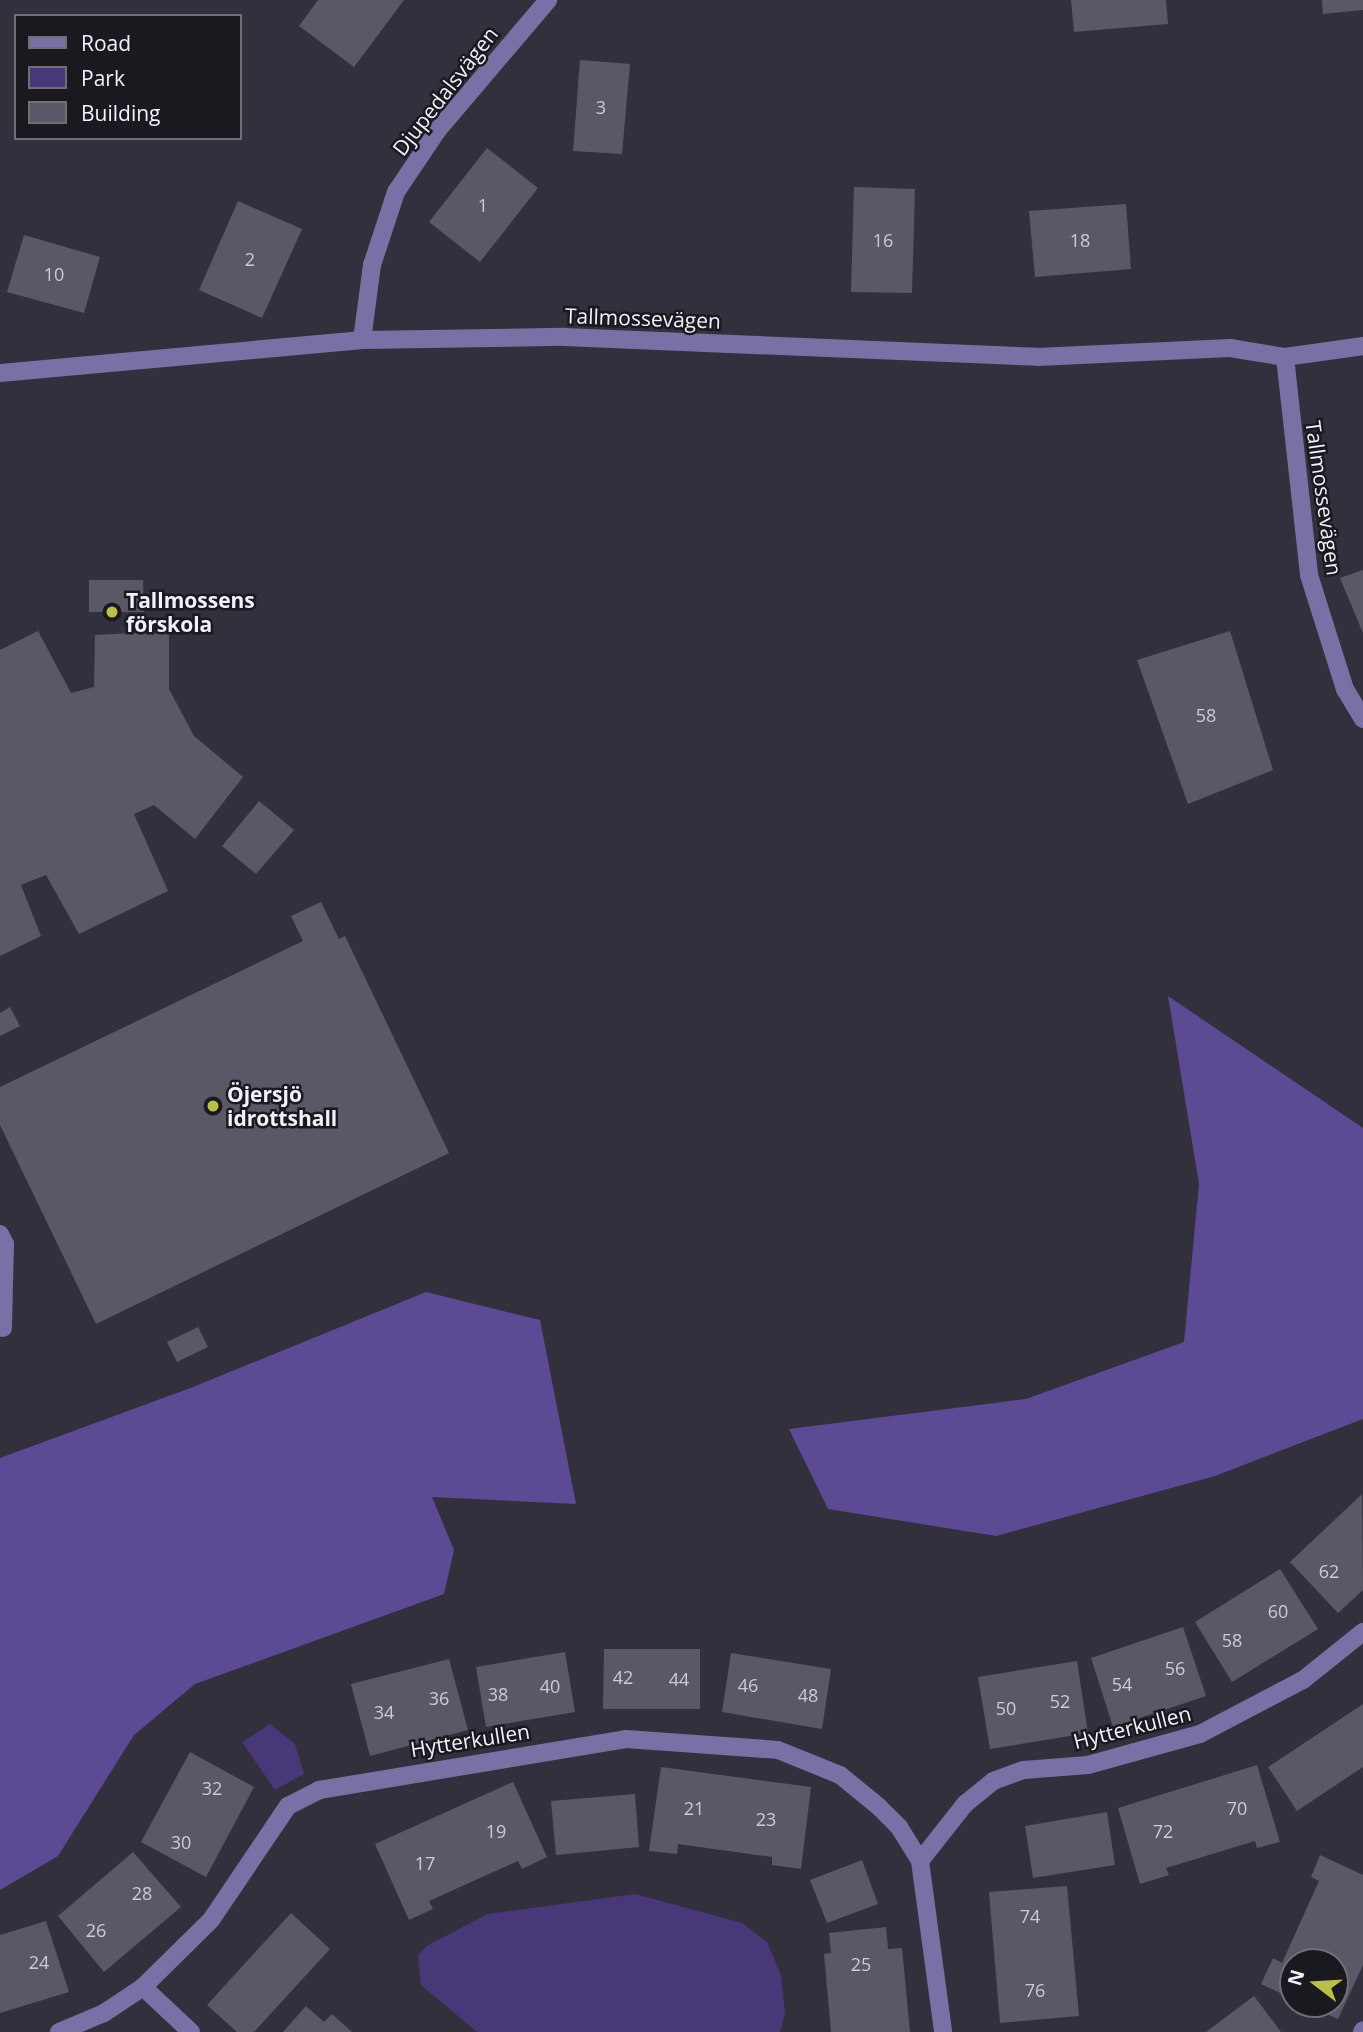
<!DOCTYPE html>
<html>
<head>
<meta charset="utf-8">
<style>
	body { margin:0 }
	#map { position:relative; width:1363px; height:2032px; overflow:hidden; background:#32303d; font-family:"Open Sans",sans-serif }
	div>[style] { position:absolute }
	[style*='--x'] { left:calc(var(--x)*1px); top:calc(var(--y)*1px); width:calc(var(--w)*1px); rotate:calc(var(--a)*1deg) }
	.green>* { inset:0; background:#483879 }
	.forest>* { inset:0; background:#5c4a95 }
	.building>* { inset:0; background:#5a5866 }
	.minor>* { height:18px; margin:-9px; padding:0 9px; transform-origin:9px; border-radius:9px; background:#7a70a5 }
	.dots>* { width:19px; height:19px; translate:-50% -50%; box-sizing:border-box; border:4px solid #1a191f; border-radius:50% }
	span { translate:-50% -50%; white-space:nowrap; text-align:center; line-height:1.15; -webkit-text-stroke:5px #1a191f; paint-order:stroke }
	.number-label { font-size:18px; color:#cccbd4 }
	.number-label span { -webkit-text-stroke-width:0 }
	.street-label { font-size:21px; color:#f2f1f9 }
	.poi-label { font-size:21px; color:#f2f1f9; font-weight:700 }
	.left { translate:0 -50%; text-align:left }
	.legend { position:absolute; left:14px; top:14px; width:228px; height:126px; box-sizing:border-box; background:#1a191f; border:2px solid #706f76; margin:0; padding:9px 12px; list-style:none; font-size:21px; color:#f2f1f9 }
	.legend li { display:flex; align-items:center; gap:14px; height:35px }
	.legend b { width:35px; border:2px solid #706f76 }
	.north { position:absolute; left:1279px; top:1948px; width:70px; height:70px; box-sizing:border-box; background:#1a191f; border:2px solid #706f76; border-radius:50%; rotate:287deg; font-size:19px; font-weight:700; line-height:28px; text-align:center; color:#f2f1f9 }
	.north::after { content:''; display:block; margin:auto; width:24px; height:32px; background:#b9c046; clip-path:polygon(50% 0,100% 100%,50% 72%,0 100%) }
</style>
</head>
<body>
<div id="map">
	<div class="green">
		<i style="clip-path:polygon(270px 1724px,295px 1744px,304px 1774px,275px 1790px,242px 1742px)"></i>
		<i style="clip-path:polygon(635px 1894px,742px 1923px,767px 1942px,781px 1975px,785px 2014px,780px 2032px,477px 2032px,421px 1985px,418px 1955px,428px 1945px,488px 1914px)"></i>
	</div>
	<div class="forest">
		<i style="clip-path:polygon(1168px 996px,1363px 1128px,1363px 1419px,1215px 1476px,996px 1536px,828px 1509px,789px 1429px,1026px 1399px,1184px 1342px,1199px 1184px)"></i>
		<i style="clip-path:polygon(426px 1292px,540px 1320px,576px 1504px,432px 1497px,454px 1550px,444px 1594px,195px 1684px,134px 1735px,58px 1856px,0 1890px,0 1458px,193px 1387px)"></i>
	</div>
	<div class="building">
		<i style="clip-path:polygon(318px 0,404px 0,354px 67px,299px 26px)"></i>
		<i style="clip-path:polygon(1071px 0,1166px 0,1168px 24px,1074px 32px)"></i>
		<i style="clip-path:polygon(1322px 0,1363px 0,1363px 10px,1323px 14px)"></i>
		<i style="clip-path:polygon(580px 60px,630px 64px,622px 154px,573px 151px)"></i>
		<i style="clip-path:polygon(487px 148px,538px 188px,480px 262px,429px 222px)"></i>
		<i style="clip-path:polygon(854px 187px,915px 189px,912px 293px,851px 292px)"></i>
		<i style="clip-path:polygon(238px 201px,302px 229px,262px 318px,199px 290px)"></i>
		<i style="clip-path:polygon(1126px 204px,1131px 269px,1035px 277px,1029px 211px)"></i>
		<i style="clip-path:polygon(24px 235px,100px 257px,84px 313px,7px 292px)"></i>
		<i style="clip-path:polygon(1363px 570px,1363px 633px,1340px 578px)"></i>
		<i style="clip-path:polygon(89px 580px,143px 580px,144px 612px,89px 612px)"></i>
		<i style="clip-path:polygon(38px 631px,71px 693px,94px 687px,95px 635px,169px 631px,169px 689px,194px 736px,243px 777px,195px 839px,154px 805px,134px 814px,168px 891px,79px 934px,46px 875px,21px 885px,41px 936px,0 956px,0 650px)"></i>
		<i style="clip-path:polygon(1230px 631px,1273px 770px,1188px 804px,1137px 660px)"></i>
		<i style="clip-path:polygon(259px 801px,294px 830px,256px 874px,222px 846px)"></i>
		<i style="clip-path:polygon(321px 902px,339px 939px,345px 936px,449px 1153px,96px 1324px,0 1125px,0 1087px,303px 941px,291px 916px)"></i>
		<i style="clip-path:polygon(10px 1007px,20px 1026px,0 1036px,0 1013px)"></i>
		<i style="clip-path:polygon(198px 1327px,208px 1347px,177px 1362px,167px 1342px)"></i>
		<i style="clip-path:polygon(1362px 1494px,1363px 1590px,1338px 1613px,1290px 1562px)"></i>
		<i style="clip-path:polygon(1280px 1569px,1318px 1629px,1232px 1682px,1195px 1622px)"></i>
		<i style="clip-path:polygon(1183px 1627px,1206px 1696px,1113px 1727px,1091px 1658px)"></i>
		<i style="clip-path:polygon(604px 1649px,700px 1649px,700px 1709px,603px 1709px)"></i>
		<i style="clip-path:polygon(565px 1652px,575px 1712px,486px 1727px,476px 1667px)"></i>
		<i style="clip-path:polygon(731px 1653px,831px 1669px,822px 1729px,722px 1712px)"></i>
		<i style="clip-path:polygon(449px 1659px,468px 1730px,370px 1756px,351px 1684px)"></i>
		<i style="clip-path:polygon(1077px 1661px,1088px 1733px,990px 1749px,978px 1677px)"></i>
		<i style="clip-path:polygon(1363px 1704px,1363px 1767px,1297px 1811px,1268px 1767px)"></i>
		<i style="clip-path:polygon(190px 1752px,254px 1787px,206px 1877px,141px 1842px)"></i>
		<i style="clip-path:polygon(1257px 1765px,1280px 1842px,1257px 1848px,1255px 1841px,1166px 1868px,1169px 1875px,1140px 1884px,1118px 1808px)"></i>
		<i style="clip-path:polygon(661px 1767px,811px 1787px,801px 1869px,772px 1865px,772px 1857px,678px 1844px,677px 1854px,649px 1851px)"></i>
		<i style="clip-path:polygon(513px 1782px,547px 1857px,522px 1869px,518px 1861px,429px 1901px,433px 1909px,409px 1920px,375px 1844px)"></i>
		<i style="clip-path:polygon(635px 1794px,639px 1847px,556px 1855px,551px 1801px)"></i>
		<i style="clip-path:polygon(1107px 1812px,1115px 1865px,1033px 1878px,1025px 1826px)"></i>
		<i style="clip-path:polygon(133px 1852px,181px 1907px,104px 1972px,58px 1916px)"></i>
		<i style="clip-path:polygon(1320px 1855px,1363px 1875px,1363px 1965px,1338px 2019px,1304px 2004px,1335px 2004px,1335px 1962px,1293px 1962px,1293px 1999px,1261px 1984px,1273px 1958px,1282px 1963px,1319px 1881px,1311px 1877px)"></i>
		<i style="clip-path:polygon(862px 1860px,878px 1904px,827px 1923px,810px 1880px)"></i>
		<i style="clip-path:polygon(1067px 1886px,1079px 2016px,1000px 2023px,989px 1892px)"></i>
		<i style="clip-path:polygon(291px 1913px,330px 1949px,254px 2032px,237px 2032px,207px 2005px)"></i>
		<i style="clip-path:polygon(46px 1921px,69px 1992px,0 2013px,0 1935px)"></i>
		<i style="clip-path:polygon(886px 1927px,888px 1949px,902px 1948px,910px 2032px,831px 2032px,824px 1954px,831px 1953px,829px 1933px)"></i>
		<i style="clip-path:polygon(1254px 1996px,1281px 2032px,1206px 2032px)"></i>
		<i style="clip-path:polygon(306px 2006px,324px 2022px,332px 2014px,352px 2032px,283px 2032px)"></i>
	</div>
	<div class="minor">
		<i style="--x:362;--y:340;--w:76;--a:-82.4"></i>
		<i style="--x:372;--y:265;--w:77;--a:-71.8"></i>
		<i style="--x:396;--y:192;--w:73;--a:-56.1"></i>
		<i style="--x:437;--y:131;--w:172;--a:-49.7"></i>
		<i style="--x:1285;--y:357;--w:219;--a:83.7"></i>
		<i style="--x:1309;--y:575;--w:120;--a:72.5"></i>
		<i style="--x:1345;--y:689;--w:35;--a:59"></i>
		<i style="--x:0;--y:373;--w:364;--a:-5.2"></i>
		<i style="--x:362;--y:340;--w:202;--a:-0.9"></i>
		<i style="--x:564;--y:337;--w:474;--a:2.4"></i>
		<i style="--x:1038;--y:357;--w:192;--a:-2.7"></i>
		<i style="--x:1230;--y:348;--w:56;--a:9.3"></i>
		<i style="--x:1285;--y:357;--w:79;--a:-8"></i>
		<i style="--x:0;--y:1234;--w:11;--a:63"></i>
		<i style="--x:5;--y:1244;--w:84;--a:91.4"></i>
		<i style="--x:920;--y:1861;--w:73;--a:-51.7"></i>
		<i style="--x:965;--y:1804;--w:36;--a:-39"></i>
		<i style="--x:993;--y:1781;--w:33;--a:-20"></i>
		<i style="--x:1024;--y:1770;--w:64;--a:-4.5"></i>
		<i style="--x:1088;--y:1765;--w:116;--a:-15.5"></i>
		<i style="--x:1200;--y:1734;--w:116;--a:-27.7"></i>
		<i style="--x:1303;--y:1680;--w:77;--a:-38.7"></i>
		<i style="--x:143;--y:1987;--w:66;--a:43.2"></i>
		<i style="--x:59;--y:2032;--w:49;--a:-22.9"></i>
		<i style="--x:104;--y:2013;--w:47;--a:-33.7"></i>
		<i style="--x:143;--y:1987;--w:95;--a:-44.6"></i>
		<i style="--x:211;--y:1920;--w:138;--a:-56"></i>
		<i style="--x:288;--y:1806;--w:35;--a:-27"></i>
		<i style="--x:319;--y:1790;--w:311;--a:-9.4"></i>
		<i style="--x:626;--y:1739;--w:152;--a:4.1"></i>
		<i style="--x:778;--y:1750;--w:67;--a:22"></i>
		<i style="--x:840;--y:1775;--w:49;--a:39.2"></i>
		<i style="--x:878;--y:1806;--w:30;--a:45"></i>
		<i style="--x:899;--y:1827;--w:40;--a:58"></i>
		<i style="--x:920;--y:1861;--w:173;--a:82.3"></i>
		<i style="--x:1362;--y:2032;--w:2;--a:-63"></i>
	</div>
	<div class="dots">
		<i style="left:112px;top:612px;background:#b9c046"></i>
		<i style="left:213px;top:1106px;background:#b9c046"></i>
	</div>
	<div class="number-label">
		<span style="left:601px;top:107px">3</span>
		<span style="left:483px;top:205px">1</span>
		<span style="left:883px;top:240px">16</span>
		<span style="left:1080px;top:240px">18</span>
		<span style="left:250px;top:259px">2</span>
		<span style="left:54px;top:274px">10</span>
		<span style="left:1206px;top:715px">58</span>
		<span style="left:1329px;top:1571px">62</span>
		<span style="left:1278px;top:1611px">60</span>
		<span style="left:1232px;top:1640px">58</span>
		<span style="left:1175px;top:1668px">56</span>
		<span style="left:623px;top:1677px">42</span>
		<span style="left:679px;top:1679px">44</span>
		<span style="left:1122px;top:1684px">54</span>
		<span style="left:748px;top:1685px">46</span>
		<span style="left:550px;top:1686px">40</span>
		<span style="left:498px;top:1694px">38</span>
		<span style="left:808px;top:1695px">48</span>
		<span style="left:439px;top:1698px">36</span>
		<span style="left:1060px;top:1701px">52</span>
		<span style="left:1006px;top:1708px">50</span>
		<span style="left:384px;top:1712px">34</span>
		<span style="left:212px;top:1788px">32</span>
		<span style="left:694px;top:1808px">21</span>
		<span style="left:1237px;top:1808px">70</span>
		<span style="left:766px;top:1819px">23</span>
		<span style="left:496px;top:1831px">19</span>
		<span style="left:1163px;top:1831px">72</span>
		<span style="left:181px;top:1842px">30</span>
		<span style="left:425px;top:1863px">17</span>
		<span style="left:142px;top:1893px">28</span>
		<span style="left:1030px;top:1916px">74</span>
		<span style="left:96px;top:1930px">26</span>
		<span style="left:39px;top:1962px">24</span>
		<span style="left:861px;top:1964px">25</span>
		<span style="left:1035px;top:1990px">76</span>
	</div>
	<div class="street-label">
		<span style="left:445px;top:91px;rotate:-52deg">Djupedalsvägen</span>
		<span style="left:643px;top:318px;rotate:2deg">Tallmossevägen</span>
		<span style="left:1324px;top:498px;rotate:82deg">Tallmossevägen</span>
		<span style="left:1132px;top:1727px;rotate:-14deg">Hytterkullen</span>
		<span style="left:470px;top:1740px;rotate:-9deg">Hytterkullen</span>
	</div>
	<div class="poi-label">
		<span class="left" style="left:126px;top:612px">Tallmossens<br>förskola</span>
		<span class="left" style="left:227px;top:1106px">Öjersjö<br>idrottshall</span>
	</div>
	<ul class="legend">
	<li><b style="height:9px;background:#7a70a5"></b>Road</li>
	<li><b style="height:19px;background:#483879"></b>Park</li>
	<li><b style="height:19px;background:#5a5866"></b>Building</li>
	</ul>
	<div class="north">N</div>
</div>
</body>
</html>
